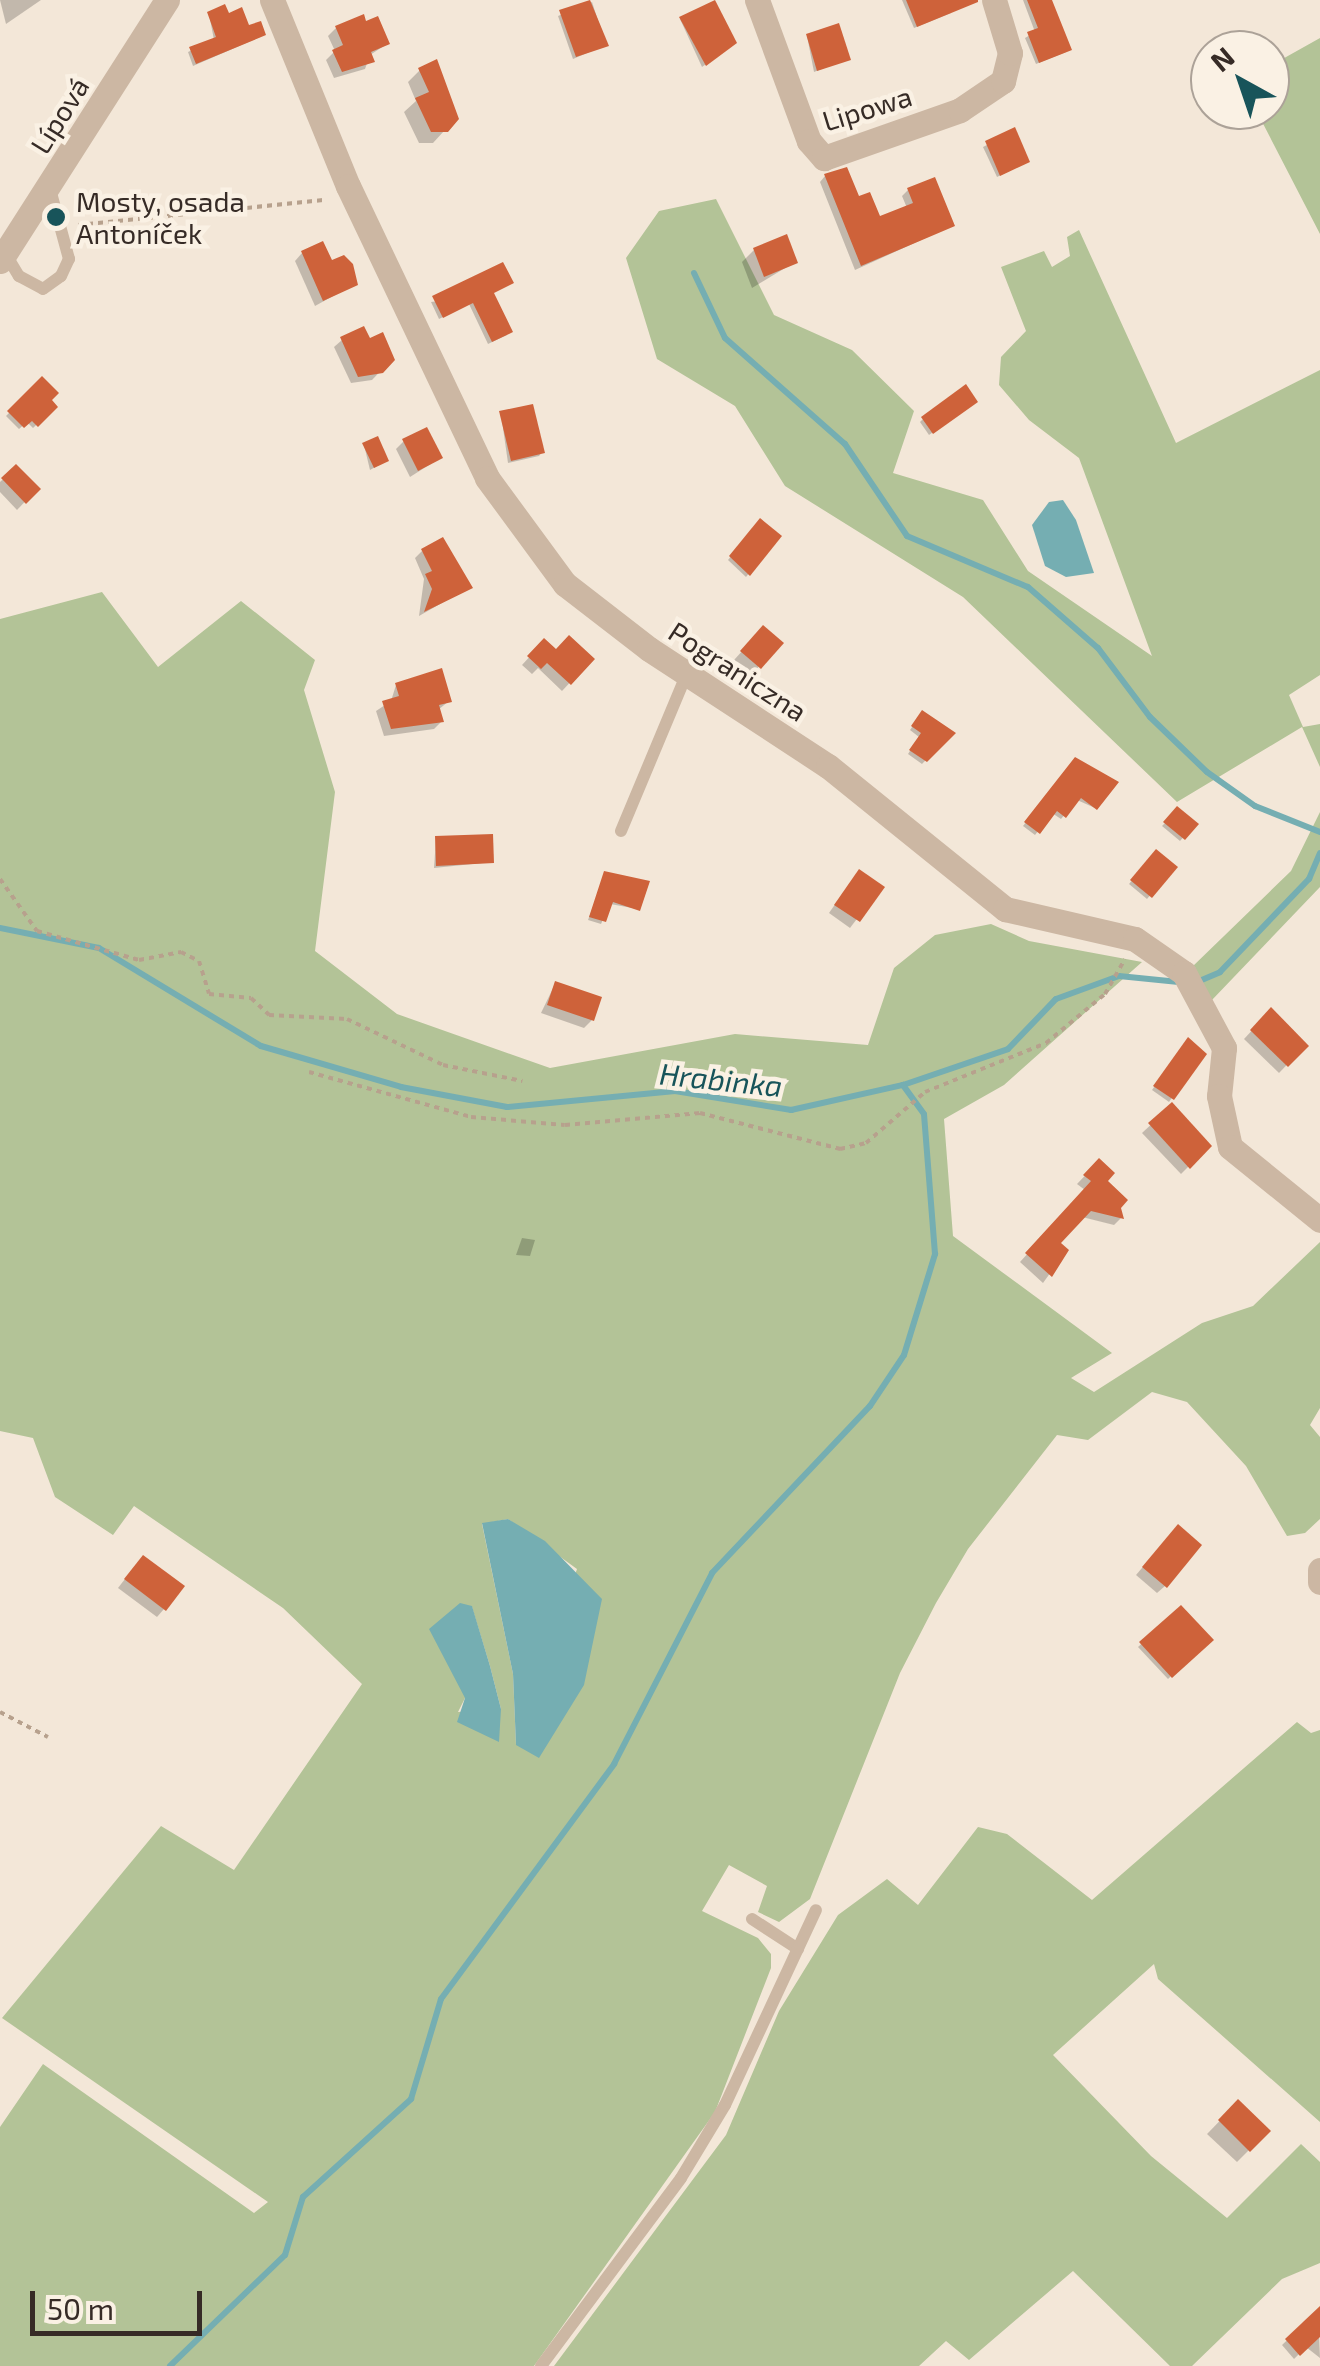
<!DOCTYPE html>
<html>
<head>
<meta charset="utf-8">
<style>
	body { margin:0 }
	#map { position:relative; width:1320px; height:2366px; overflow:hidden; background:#f3e7d8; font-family:"Exo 2",sans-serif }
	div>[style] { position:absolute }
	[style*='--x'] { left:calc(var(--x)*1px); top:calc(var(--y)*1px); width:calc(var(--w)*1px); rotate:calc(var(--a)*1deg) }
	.green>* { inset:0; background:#b3c397 }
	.water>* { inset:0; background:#75aeb2 }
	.shadow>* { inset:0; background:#0003 }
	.stream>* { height:6px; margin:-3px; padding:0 3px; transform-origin:3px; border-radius:3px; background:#75aeb2 }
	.building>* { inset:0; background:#ce623a }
	.path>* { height:4px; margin-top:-2px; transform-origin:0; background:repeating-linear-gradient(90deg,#b7a18d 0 5px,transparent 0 10px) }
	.service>* { height:12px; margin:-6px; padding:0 6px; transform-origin:6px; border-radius:6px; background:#ccb7a3 }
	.minor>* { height:25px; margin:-12.5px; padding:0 12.5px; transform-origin:12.5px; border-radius:12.5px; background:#ccb7a3 }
	.dots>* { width:28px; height:28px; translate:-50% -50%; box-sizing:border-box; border:5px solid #faf1e4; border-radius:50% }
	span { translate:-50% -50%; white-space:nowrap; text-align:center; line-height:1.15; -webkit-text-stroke:9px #faf1e4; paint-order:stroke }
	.street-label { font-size:28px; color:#362b26 }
	.poi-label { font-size:28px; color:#362b26 }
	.left { translate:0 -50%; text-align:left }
	.water-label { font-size:30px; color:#18545a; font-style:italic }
	.north { position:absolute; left:1190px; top:30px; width:100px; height:100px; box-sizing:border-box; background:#faf1e4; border:2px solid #aca298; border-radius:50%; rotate:320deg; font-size:28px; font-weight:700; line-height:40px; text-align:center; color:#362b26 }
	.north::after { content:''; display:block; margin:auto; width:35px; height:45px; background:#18545a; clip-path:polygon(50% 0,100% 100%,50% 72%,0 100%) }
	.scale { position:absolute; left:30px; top:2291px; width:172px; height:45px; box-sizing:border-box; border:5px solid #362b26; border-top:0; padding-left:12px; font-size:30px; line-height:35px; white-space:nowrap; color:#362b26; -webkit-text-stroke:8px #faf1e4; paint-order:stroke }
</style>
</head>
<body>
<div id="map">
	<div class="green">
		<i style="clip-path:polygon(1320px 38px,1320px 234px,1256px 110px,1270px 110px,1270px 66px)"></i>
		<i style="clip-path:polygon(716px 199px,774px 315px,852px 350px,914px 411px,893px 473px,983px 500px,1028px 571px,1152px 656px,1079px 458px,1029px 420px,999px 385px,1001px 357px,1026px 331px,1001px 267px,1044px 251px,1052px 267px,1070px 256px,1067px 237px,1079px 230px,1176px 443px,1320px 370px,1320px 675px,1289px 695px,1303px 727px,1320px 724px,1320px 767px,1302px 727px,1177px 802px,963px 597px,785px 486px,735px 406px,657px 359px,626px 258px,659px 211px)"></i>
		<i style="clip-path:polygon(evenodd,102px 592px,158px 667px,241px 601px,315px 660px,304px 690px,335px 792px,315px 951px,397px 1014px,550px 1068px,735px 1034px,868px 1045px,894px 968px,935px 935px,991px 924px,1029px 941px,1142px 962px,1004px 1085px,944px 1119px,953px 1236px,1112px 1353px,1071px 1378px,1094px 1392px,1202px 1323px,1253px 1306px,1320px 1242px,1320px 1408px,1310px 1425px,1320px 1437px,1320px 1519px,1305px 1533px,1287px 1536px,1246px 1466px,1187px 1402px,1152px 1392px,1088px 1440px,1057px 1435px,968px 1549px,936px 1603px,900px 1673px,810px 1899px,779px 1922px,758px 1912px,767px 1886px,729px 1865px,702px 1911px,758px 1938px,771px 1954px,771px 1968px,715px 2112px,534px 2366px,0 2366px,0 2127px,43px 2064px,254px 2213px,268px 2202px,2px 2018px,161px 1826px,234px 1870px,362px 1684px,283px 1608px,134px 1506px,113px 1535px,55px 1497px,33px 1438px,0 1431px,0 619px,102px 592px,508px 1519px,577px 1569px,516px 1745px,513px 1674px,482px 1524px,508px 1519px,102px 592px,472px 1607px,490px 1666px,501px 1709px,458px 1712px,465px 1698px,472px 1607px)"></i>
		<i style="clip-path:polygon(1320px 812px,1320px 887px,1211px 1001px,1192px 967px,1291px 871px)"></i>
		<i style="clip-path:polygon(1297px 1722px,1311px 1733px,1320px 1730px,1320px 2122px,1158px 1979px,1154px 1964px,1053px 2055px,1151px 2156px,1227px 2218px,1301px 2144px,1320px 2162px,1320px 2263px,1282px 2279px,1192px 2366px,1170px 2366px,1073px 2271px,969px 2360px,946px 2341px,919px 2366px,554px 2366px,726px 2135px,779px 2011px,838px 1915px,887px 1879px,918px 1905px,978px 1827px,1007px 1834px,1092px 1900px)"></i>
	</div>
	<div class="water">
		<i style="clip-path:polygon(1063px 500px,1076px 520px,1094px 573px,1066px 577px,1045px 566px,1032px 525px,1049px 502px)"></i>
		<i style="clip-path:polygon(508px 1519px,545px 1541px,602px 1599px,584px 1685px,539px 1758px,516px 1745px,513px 1674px,482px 1523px)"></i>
		<i style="clip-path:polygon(460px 1603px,472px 1606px,490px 1666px,501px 1709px,499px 1742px,457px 1722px,465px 1698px,429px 1629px)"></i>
	</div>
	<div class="shadow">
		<i style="clip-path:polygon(0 0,41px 0,6px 24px)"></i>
		<i style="clip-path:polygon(902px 0,951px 0,951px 13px,914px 28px)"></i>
		<i style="clip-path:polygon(1023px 0,1050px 0,1066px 52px,1036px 64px,1025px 38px,1035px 32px)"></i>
		<i style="clip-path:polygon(592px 2px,606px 45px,573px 59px,558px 16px)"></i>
		<i style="clip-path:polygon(209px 14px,228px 16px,260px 37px,193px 66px,188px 52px,214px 40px)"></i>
		<i style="clip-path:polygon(680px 19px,731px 46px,702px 67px)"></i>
		<i style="clip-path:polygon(336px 28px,387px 44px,370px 55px,365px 69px,334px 78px,326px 60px,335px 51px,328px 36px)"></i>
		<i style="clip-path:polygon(807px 36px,848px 59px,814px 72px)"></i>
		<i style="clip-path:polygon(420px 70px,456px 118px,433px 143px,419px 143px,404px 112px,416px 101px,408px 82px)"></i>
		<i style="clip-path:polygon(1014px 131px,1028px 162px,997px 177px,983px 147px)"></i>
		<i style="clip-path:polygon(825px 176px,879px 219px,907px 208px,902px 196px,908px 190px,952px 226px,855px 270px,820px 182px)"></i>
		<i style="clip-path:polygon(754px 250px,795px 262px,752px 288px,742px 262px)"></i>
		<i style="clip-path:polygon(302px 253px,331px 264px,355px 284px,315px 306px,295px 261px)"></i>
		<i style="clip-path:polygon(492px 294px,507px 335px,488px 344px,469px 304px,439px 319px,431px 302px)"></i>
		<i style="clip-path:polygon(342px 340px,369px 342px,392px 359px,372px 380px,351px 383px,334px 347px)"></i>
		<i style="clip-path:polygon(42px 380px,55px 407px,33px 428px,27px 422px,19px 429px,6px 416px)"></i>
		<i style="clip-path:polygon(972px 404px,929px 435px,920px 422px,923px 419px)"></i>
		<i style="clip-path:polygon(501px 414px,542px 452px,539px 456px,508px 463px)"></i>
		<i style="clip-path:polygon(404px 441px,440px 458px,410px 477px,396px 449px)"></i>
		<i style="clip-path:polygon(364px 445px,386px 461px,370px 470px)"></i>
		<i style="clip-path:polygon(16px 467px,37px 489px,17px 510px,0 492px,0 482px)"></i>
		<i style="clip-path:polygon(760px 521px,779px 537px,746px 577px,728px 560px)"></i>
		<i style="clip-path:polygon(422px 551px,470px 587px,419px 616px,424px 579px,415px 558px)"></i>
		<i style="clip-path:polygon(763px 628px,780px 644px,751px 675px,734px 660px)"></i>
		<i style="clip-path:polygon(544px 641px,556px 652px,592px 659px,562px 691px,538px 668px,532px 674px,522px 665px)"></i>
		<i style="clip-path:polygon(396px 685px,449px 701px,438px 710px,441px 722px,434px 729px,384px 736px,376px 711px,391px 701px)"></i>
		<i style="clip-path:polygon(920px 716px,952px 733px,922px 764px,908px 754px,919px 737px,910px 730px)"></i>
		<i style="clip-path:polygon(1072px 763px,1095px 808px,1077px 800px,1061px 819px,1052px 813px,1035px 835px,1023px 826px)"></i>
		<i style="clip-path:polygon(1178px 810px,1195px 824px,1180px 841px,1162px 826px)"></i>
		<i style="clip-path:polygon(436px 839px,492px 862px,434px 868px)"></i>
		<i style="clip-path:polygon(1156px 852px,1174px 867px,1147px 899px,1129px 884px)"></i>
		<i style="clip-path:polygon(605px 874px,638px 909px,610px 904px,601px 924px,588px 920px)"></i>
		<i style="clip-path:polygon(852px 880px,881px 887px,850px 928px,829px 913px)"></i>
		<i style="clip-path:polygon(555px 984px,592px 1020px,584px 1028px,541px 1013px)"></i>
		<i style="clip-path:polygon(1271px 1010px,1305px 1046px,1279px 1073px,1244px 1039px)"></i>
		<i style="clip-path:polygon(1185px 1044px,1204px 1052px,1169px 1102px,1152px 1090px)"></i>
		<i style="clip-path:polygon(1172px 1105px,1209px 1146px,1181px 1174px,1142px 1133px)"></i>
		<i style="clip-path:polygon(1099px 1161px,1121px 1218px,1114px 1225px,1082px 1217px,1058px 1244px,1066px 1251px,1043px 1283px,1020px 1262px,1085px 1190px,1077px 1184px)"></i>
		<i style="clip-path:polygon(522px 1238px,535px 1240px,530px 1256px,516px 1255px)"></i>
		<i style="clip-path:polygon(1170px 1535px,1165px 1586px,1157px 1593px,1136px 1575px)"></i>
		<i style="clip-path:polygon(135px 1566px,164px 1609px,157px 1617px,118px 1588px)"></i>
		<i style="clip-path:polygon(1181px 1608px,1210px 1640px,1168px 1679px,1138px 1647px)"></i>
		<i style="clip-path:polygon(1238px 2102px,1268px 2131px,1237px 2162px,1207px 2134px)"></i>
		<i style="clip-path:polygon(1318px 2311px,1320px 2358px,1306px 2347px,1294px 2359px,1282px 2345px)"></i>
	</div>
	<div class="stream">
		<i style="--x:694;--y:273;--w:72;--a:64.5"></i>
		<i style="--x:725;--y:338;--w:160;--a:41.5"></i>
		<i style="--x:845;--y:444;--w:111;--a:56"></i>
		<i style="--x:907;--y:536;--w:131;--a:22.9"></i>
		<i style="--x:1028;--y:587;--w:93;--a:41.1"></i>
		<i style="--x:1098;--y:648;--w:86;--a:53"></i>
		<i style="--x:1150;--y:717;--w:79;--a:44"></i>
		<i style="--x:1207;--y:772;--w:59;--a:35.3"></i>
		<i style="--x:1255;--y:806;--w:70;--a:21.8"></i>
		<i style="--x:0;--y:928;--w:101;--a:11.4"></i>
		<i style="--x:99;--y:948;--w:189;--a:31.2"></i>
		<i style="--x:261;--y:1046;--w:146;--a:16.3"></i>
		<i style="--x:401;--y:1087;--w:108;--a:10.7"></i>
		<i style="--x:507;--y:1107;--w:169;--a:-5.4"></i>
		<i style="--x:675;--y:1091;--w:118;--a:9.3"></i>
		<i style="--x:791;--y:1110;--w:115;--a:-12.6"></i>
		<i style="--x:903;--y:1085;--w:111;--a:-18.9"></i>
		<i style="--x:1008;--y:1049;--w:69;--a:-46.2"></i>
		<i style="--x:1056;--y:999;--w:67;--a:-20.1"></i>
		<i style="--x:1119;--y:976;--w:60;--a:5.7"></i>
		<i style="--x:1197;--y:982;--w:25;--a:-23"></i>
		<i style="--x:1220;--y:972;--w:129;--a:-46.3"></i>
		<i style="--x:1309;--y:879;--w:28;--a:-67"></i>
		<i style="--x:170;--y:2366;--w:160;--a:-44"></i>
		<i style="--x:285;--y:2255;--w:61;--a:-72.8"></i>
		<i style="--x:303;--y:2197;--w:146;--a:-42.2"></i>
		<i style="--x:411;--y:2099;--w:104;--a:-73.3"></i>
		<i style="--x:441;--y:1999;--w:292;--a:-53.6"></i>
		<i style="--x:614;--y:1764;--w:215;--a:-62.8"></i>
		<i style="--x:712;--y:1573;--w:230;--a:-46.6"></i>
		<i style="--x:870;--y:1406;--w:61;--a:-56.3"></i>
		<i style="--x:904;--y:1355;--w:106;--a:-72.9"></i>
		<i style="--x:935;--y:1254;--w:140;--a:-94.5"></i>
		<i style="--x:924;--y:1114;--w:36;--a:-126"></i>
	</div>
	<div class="building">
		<i style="clip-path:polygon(590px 0,609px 46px,576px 57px,559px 10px)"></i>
		<i style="clip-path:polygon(715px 0,737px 43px,706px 66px,679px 17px)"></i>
		<i style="clip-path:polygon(906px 0,978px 0,978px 2px,917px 27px)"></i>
		<i style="clip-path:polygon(1027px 0,1052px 0,1072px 50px,1039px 63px,1027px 32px,1038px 28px)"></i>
		<i style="clip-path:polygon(225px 4px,229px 13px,242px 7px,249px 25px,261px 21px,266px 35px,196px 64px,189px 47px,216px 37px,207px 12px)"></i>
		<i style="clip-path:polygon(364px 14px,366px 21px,378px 16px,390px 44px,371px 52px,375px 62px,342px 72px,332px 50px,343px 45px,335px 26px)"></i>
		<i style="clip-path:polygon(839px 23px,851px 60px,817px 71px,806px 34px)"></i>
		<i style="clip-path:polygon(437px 59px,459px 119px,448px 132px,431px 132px,415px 98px,429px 92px,418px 68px)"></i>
		<i style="clip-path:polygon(1015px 127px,1030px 162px,1000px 176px,985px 141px)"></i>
		<i style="clip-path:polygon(847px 167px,859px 196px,870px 192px,880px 216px,913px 203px,907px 188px,935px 177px,955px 226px,861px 266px,824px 174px)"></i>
		<i style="clip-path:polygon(787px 234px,798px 263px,764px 277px,753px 248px)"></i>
		<i style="clip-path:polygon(323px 241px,332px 260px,344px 255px,353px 264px,358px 285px,323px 301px,301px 251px)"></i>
		<i style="clip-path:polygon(503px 262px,514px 283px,494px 293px,513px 332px,492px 342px,473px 303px,443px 318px,432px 296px)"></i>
		<i style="clip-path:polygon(364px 326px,370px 338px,383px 332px,395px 360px,383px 373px,358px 377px,340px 337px)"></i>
		<i style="clip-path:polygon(42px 376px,59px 393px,52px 400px,58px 407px,38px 427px,32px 421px,24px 428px,7px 411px)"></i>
		<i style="clip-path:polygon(966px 384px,978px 402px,933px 434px,921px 417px)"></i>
		<i style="clip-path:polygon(533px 404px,545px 453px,511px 461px,499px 411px)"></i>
		<i style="clip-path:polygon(427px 427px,443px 458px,418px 471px,402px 439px)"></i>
		<i style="clip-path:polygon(378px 436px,389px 461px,374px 468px,362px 443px)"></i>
		<i style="clip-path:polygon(16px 464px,41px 489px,26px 504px,1px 478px)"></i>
		<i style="clip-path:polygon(760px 518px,782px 536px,750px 576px,729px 556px)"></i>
		<i style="clip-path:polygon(443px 537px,473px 588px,424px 612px,432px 589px,425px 574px,432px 571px,421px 549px)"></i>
		<i style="clip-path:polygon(763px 625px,784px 643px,761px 669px,740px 651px)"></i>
		<i style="clip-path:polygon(569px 635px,595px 659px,571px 685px,547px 663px,541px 669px,527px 656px,544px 638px,556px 649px)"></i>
		<i style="clip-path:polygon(442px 668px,452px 702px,439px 705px,444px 722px,391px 729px,382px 701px,399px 696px,395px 683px)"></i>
		<i style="clip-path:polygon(922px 710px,956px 733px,927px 762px,909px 750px,921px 733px,911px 726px)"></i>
		<i style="clip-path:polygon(1075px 757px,1119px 782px,1097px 810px,1081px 798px,1066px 818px,1057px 811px,1040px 834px,1024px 822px)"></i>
		<i style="clip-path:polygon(1177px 806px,1199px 824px,1185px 840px,1163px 822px)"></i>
		<i style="clip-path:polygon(493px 834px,494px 863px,436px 866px,435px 836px)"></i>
		<i style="clip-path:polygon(1156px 849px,1178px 867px,1152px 898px,1130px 880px)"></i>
		<i style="clip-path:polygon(859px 869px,885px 887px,860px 922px,834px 905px)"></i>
		<i style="clip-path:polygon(604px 871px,650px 881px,640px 911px,613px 902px,606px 922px,589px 917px)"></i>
		<i style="clip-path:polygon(555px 981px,602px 997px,594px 1021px,547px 1005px)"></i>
		<i style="clip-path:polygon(1271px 1007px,1309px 1046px,1288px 1067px,1250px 1030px)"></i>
		<i style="clip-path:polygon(1188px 1037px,1207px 1054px,1174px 1100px,1153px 1086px)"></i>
		<i style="clip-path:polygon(1172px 1102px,1212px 1146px,1190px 1169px,1148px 1123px)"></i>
		<i style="clip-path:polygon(1099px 1158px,1115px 1173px,1108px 1181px,1128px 1200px,1121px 1208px,1124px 1219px,1091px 1211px,1061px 1243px,1069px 1250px,1052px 1277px,1025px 1253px,1091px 1181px,1083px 1175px)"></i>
		<i style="clip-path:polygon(1178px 1524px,1202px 1545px,1167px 1588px,1142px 1567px)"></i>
		<i style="clip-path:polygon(143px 1555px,185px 1586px,166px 1611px,124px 1579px)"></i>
		<i style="clip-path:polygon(1181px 1605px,1214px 1640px,1172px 1678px,1139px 1642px)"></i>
		<i style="clip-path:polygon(1238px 2099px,1271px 2131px,1250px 2152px,1218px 2120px)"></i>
		<i style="clip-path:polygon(1320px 2306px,1320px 2337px,1300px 2356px,1285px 2339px)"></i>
	</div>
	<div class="path">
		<i style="--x:78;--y:225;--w:249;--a:-5.8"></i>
		<i style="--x:0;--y:879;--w:64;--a:54.6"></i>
		<i style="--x:37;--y:931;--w:106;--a:15.9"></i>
		<i style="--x:139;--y:960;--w:43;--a:-10.8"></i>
		<i style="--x:181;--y:952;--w:20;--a:27"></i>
		<i style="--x:199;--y:961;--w:34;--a:73"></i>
		<i style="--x:209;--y:994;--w:42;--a:5.4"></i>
		<i style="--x:251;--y:998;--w:25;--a:43"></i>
		<i style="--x:269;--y:1015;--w:78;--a:2.9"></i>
		<i style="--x:347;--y:1019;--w:106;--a:25.6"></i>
		<i style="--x:443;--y:1065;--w:81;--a:11.4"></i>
		<i style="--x:309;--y:1072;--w:168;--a:15.5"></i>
		<i style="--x:471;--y:1117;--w:94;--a:4.9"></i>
		<i style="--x:565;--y:1125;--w:136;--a:-5.1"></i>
		<i style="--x:700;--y:1113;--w:145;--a:14.4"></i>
		<i style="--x:840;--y:1149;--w:27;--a:-13"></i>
		<i style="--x:866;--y:1143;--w:78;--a:-40.8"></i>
		<i style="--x:925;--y:1092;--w:131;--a:-22"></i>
		<i style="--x:1046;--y:1043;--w:77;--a:-39.7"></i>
		<i style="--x:1105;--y:994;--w:40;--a:-60.3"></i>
		<i style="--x:0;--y:1712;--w:54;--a:27.5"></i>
	</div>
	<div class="service">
		<i style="--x:5;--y:253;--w:27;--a:59"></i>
		<i style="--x:19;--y:276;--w:27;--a:28"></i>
		<i style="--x:43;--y:289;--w:22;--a:-36"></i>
		<i style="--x:61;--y:276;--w:19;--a:-65"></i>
		<i style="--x:69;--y:259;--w:73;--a:-105.2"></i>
		<i style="--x:621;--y:831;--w:173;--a:-67.3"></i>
		<i style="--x:752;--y:1919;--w:55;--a:33.1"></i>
		<i style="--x:541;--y:2366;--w:234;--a:-53.3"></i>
		<i style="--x:681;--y:2178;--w:85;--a:-58.9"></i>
		<i style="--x:725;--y:2105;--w:215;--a:-65"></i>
	</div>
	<div class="minor">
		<i style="--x:272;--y:0;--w:201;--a:67.8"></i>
		<i style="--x:348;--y:186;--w:323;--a:64.5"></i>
		<i style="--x:487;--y:478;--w:132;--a:53.7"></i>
		<i style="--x:565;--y:584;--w:106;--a:37.7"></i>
		<i style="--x:649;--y:649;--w:214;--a:33.2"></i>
		<i style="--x:828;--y:766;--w:228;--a:38.9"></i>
		<i style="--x:1005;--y:909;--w:133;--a:13"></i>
		<i style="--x:1135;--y:939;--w:60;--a:34.8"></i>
		<i style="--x:1184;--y:973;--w:85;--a:61.9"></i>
		<i style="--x:1224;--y:1048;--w:48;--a:95.9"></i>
		<i style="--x:1219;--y:1096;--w:52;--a:77.8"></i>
		<i style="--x:1230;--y:1147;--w:116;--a:39"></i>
		<i style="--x:757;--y:0;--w:150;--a:69.8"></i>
		<i style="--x:809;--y:141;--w:23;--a:49"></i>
		<i style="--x:824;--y:158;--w:144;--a:-19.4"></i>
		<i style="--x:960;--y:110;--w:52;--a:-34"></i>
		<i style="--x:1003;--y:81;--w:29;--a:-76"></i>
		<i style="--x:1010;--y:53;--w:55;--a:-106.8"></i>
		<i style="--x:0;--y:261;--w:310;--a:-57.4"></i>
		<i style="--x:1320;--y:1570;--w:12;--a:90"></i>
	</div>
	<div class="dots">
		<i style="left:56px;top:217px;background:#18545a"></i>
	</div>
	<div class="street-label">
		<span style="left:867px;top:108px;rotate:-17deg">Lipowa</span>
		<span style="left:59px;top:115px;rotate:-58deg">Lípová</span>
		<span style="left:738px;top:671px;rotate:33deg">Pograniczna</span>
	</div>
	<div class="poi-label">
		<span class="left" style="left:76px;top:217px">Mosty, osada<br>Antoníček</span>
	</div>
	<div class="water-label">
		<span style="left:721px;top:1079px;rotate:6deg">Hrabinka</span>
	</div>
	<div class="north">N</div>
	<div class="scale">50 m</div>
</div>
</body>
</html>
